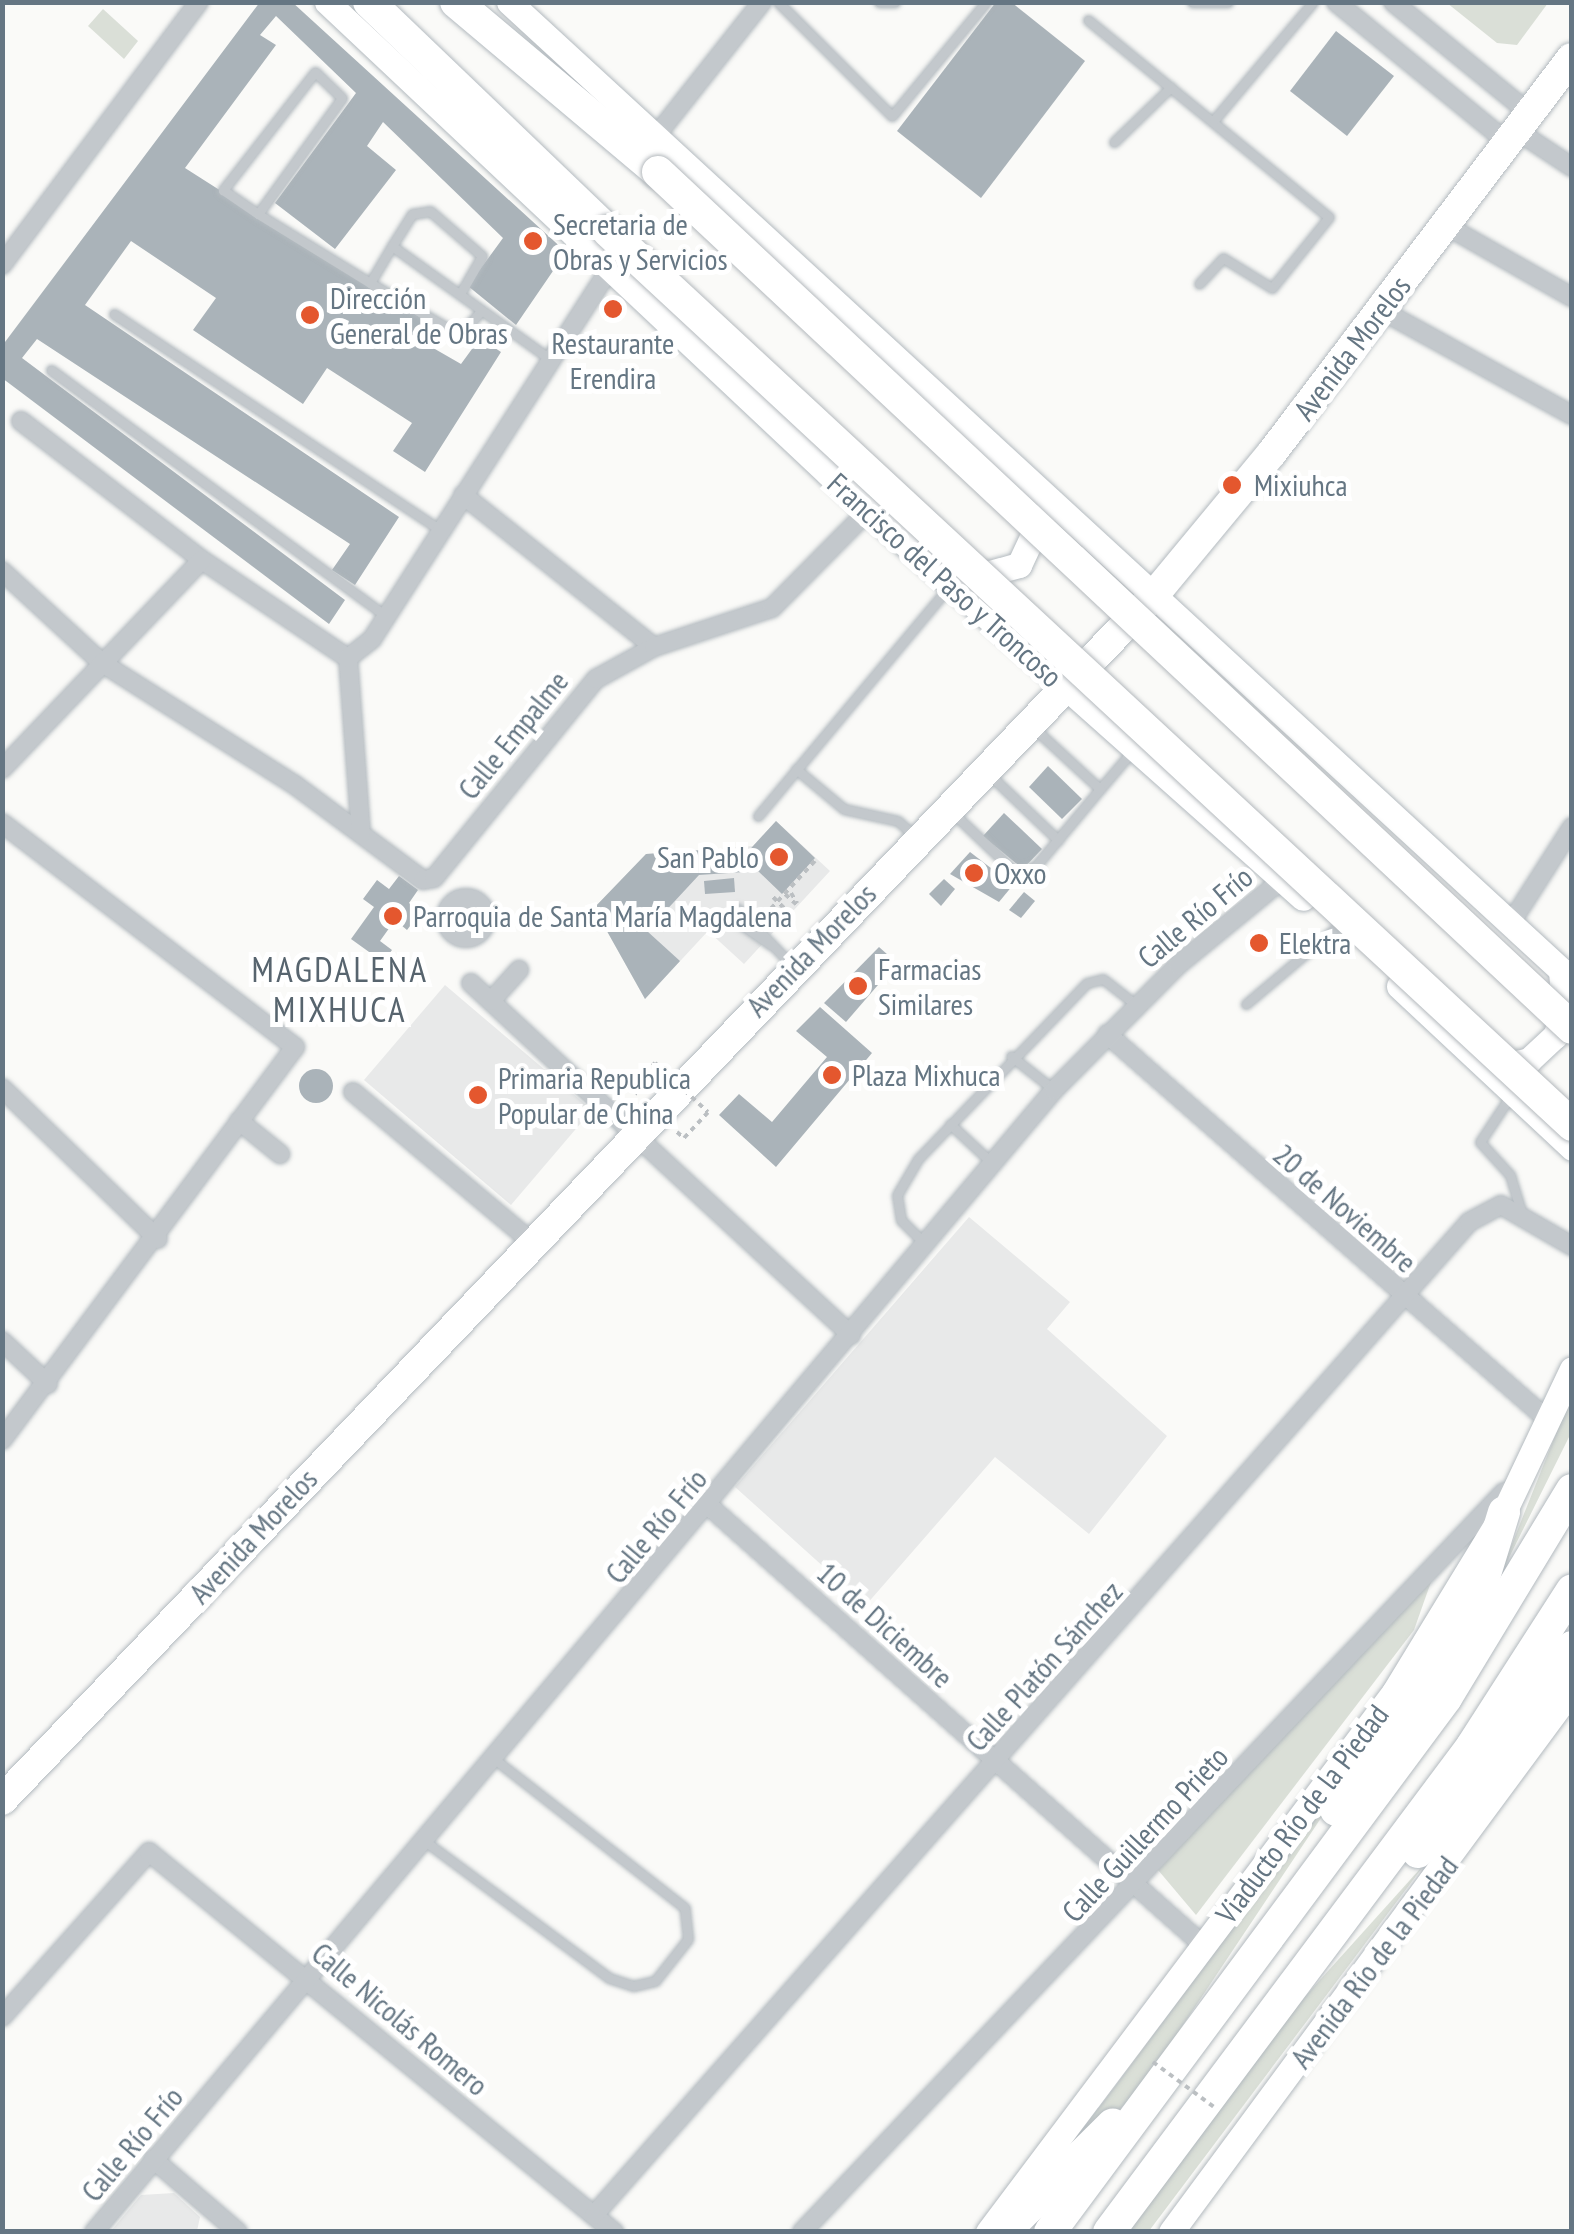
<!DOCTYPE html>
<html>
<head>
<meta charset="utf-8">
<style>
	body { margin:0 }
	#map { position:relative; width:1574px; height:2234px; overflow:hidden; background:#fafaf8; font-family:"PT Sans Narrow",sans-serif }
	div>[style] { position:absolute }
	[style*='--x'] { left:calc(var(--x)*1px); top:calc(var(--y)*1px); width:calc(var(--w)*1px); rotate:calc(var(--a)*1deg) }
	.built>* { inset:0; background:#e8e9e9 }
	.green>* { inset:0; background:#dadfd7 }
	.building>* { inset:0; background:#aab3b9 }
	.round { border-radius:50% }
	.path>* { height:4px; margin-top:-2px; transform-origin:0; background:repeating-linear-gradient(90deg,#bbbfc2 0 5px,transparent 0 10px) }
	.roads { filter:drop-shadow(0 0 2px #b3babf) drop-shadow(0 0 2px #b3babf) }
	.lane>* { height:9px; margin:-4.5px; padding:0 4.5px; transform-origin:4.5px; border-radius:4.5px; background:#c3c8cc }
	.street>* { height:18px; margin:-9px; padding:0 9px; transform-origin:9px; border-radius:9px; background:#c3c8cc }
	.street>.ring { margin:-9px; padding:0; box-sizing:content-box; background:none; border:18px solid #c3c8cc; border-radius:50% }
	.secondary>* { height:25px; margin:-12.5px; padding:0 12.5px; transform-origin:12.5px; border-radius:12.5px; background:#fff }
	.primary>* { height:30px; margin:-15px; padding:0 15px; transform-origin:15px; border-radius:15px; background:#fff }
	.highway>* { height:32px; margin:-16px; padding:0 16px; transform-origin:16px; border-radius:16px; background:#fff }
	.path-bridge>* { height:4px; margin-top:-2px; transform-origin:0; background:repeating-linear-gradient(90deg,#bbbfc2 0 5px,transparent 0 10px) }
	.bridges { filter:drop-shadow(0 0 2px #b4b9bd) drop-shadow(0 0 2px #b4b9bd) }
	.highway-bridge>* { height:32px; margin:-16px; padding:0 16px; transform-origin:16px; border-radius:16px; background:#fff }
	.dots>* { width:28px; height:28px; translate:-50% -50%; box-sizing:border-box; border:5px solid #fff; border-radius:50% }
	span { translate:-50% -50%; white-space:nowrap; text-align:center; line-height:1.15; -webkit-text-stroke:10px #fff; paint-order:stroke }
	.poi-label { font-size:30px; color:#657683 }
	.left { translate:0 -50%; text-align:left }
	.right { translate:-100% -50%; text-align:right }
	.street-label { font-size:30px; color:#657683 }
	.quarter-label { font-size:35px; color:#57646e; letter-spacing:2.5px }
	.frame { position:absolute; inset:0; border:5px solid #657683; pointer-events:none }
</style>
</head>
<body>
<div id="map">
	<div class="built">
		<i style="clip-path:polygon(776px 821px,830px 871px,744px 964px,708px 931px,645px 999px,594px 908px,646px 854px,753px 846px)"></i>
		<i style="clip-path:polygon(445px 985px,592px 1110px,511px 1205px,364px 1080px)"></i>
		<i style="clip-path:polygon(969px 1217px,1070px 1302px,1047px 1329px,1167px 1436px,1089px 1534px,995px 1457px,866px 1605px,735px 1487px)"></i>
		<i style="clip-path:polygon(174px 2193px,200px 2217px,197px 2231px,111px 2231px,141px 2195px)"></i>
	</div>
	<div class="green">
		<i style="clip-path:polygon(1447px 3px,1548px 3px,1517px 45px,1497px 43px)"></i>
		<i style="clip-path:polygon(103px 9px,138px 41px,124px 59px,88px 26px)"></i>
		<i style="clip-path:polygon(1571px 1396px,1571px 1433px,1483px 1610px,1504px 1564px)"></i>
		<i style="clip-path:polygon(1432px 1579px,1414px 1630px,1196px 1915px,1158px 1870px)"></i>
		<i style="clip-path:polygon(1381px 1728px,1139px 2091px,1040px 2185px,1116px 2085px)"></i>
		<i style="clip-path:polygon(1428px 1860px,1149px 2231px,1124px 2232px,1292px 2011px)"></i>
	</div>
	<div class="building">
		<i style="clip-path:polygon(260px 2px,292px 2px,566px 252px,516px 325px,468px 286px,503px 238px,383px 122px,367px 146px,396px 170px,335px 249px,275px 203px,356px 93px,276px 16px,260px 35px,276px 45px,185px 168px,432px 325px,421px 341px,461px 364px,480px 338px,501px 352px,425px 472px,393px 451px,412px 423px,327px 368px,303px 404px,193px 330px,216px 298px,131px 241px,85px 305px,399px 517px,355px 585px,332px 570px,350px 544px,37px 339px,22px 358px,345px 600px,329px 624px,2px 378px,2px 346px)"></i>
		<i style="clip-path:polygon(996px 2px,1011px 2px,1085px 61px,981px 198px,897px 131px)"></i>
		<i style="clip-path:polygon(1336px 31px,1394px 76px,1347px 136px,1290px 91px)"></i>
		<i style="clip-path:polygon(1048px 766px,1082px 799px,1062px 819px,1029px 787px)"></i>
		<i style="clip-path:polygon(1004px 813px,1042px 849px,1023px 869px,983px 836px)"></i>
		<i style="clip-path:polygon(776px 821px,815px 858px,782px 894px,758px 871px,699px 875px,647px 931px,680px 961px,645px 999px,594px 908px,646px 854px,731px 848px,743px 857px)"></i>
		<i style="clip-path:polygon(970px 852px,1013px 885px,999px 902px,950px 874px)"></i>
		<i style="clip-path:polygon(399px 876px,418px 890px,409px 903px,421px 912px,407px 930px,395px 920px,380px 941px,392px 950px,383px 962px,351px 939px,374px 907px,363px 899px,377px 880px,389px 889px)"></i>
		<i style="clip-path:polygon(734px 878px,735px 892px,705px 894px,704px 881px)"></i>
		<i style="clip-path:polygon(944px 879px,955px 889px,941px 906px,929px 894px)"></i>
		<i style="clip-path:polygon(1024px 892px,1035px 901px,1021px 918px,1009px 910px)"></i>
		<i style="clip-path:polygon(879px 947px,897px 963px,846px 1022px,824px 1003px)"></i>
		<i style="clip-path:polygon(820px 1007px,872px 1053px,776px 1167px,719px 1115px,739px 1094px,772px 1122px,827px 1057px,796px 1031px)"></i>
		<i class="round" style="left:299px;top:1069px;width:34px;height:34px"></i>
	</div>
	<div class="path">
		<i style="--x:791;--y:893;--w:12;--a:59"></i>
		<i style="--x:785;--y:894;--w:16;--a:43"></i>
		<i style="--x:773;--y:897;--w:24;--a:45"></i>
		<i style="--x:764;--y:916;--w:75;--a:-47.2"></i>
		<i style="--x:449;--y:937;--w:5;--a:-53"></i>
		<i style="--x:638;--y:1094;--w:10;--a:-135"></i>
		<i style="--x:631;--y:1087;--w:34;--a:-45"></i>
		<i style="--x:677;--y:1132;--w:9;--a:41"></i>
		<i style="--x:684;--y:1138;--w:35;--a:-47"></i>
	</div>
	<div class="roads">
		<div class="lane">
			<i style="--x:778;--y:2;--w:161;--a:45"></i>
			<i style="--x:892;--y:116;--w:148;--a:-50.5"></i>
			<i style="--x:879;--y:2;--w:16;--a:0"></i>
			<i style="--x:1192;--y:2;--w:36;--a:0"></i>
			<i style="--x:1088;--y:20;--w:311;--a:39.3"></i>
			<i style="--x:1329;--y:217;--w:91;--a:128.8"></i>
			<i style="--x:1272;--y:288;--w:57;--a:-148.5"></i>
			<i style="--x:1223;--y:258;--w:35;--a:133"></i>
			<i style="--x:1214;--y:120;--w:154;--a:-50"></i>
			<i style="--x:1114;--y:142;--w:79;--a:-44"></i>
			<i style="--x:258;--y:214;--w:143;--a:-54.1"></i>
			<i style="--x:342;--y:98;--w:37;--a:-136"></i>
			<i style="--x:315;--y:72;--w:150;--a:127.9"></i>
			<i style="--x:223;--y:190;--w:42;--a:34.4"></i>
			<i style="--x:258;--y:214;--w:132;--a:31.6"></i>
			<i style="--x:370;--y:283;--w:94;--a:30.1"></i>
			<i style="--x:451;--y:330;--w:12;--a:5"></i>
			<i style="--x:463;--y:331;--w:27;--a:-48"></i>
			<i style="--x:392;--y:246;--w:38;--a:-58"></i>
			<i style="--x:412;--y:214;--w:18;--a:-9"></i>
			<i style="--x:430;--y:211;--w:69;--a:40.9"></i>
			<i style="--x:482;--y:256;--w:39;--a:120"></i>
			<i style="--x:370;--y:283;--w:43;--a:-59.3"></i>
			<i style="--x:392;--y:246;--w:194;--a:35.6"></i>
			<i style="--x:114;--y:314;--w:391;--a:33.5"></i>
			<i style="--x:51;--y:370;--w:416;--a:36.3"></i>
			<i style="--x:796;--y:769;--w:62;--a:39.8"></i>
			<i style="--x:844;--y:809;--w:55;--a:12.5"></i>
			<i style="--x:898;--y:821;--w:24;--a:42"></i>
			<i style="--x:991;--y:776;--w:93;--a:43.7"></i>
			<i style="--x:1100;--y:789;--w:52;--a:-49.6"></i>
			<i style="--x:952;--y:812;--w:87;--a:43.6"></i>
			<i style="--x:1015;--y:872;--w:21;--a:-14"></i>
			<i style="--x:1035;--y:867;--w:102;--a:-50.2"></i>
			<i style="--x:1100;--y:789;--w:88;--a:-137.3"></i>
			<i style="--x:758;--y:816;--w:297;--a:-50.2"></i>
			<i style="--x:738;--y:909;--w:76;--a:46.1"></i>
			<i style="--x:731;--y:917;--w:49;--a:35"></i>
			<i style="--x:1246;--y:1004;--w:118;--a:-40.2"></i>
			<i style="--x:1011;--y:1056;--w:55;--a:38.3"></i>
			<i style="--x:1511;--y:1095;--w:56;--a:123.4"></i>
			<i style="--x:1480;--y:1142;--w:45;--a:47.7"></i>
			<i style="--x:1510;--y:1175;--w:37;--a:73"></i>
			<i style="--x:950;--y:1124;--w:57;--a:42.9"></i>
			<i style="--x:925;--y:1244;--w:34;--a:-135"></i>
			<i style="--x:901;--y:1220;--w:25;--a:-99"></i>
			<i style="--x:897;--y:1195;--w:42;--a:-59.7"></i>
			<i style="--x:918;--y:1159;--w:244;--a:-46.2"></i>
			<i style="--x:1087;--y:983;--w:16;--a:-14"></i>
			<i style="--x:1103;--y:979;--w:41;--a:38"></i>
			<i style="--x:426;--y:1842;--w:228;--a:36.6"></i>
			<i style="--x:609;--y:1978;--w:25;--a:18"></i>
			<i style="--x:633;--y:1986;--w:23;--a:-13"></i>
			<i style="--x:655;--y:1981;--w:53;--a:-51.8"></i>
			<i style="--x:688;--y:1939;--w:31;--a:-96"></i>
			<i style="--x:685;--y:1908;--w:242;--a:-142"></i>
		</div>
		<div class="street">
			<i style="--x:1336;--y:2;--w:221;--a:39.3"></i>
			<i style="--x:1393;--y:2;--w:176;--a:39.2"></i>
			<i style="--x:1516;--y:130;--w:67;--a:33.5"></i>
			<i style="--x:656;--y:136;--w:171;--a:-51.7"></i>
			<i style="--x:1445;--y:225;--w:146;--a:29.6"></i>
			<i style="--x:2;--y:265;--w:329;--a:-53.2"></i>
			<i style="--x:1381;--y:310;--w:218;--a:28.8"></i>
			<i style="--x:21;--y:421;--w:228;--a:37.5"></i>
			<i style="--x:202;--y:560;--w:176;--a:33.9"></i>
			<i style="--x:463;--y:495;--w:244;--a:38.5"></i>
			<i style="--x:2;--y:571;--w:136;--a:42.6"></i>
			<i style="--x:102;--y:663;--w:228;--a:32.3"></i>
			<i style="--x:295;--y:785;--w:159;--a:36.6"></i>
			<i style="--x:423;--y:880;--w:11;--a:-10"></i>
			<i style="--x:434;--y:878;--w:257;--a:-50.9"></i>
			<i style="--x:596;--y:679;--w:66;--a:-28.9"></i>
			<i style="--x:654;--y:647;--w:124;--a:-18.3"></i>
			<i style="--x:772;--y:608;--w:136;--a:-45.3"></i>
			<i style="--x:2;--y:769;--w:289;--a:-46.3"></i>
			<i style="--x:2;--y:823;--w:369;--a:37.4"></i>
			<i style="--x:295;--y:1047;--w:490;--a:126.7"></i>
			<i style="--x:361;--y:834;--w:176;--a:-94.2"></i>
			<i style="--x:348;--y:658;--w:31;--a:-38"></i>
			<i style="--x:372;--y:639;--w:439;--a:-57.3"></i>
			<i class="ring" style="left:446px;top:898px;width:22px;height:22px"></i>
			<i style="--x:1512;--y:921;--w:112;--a:-57.4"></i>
			<i style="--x:471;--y:983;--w:518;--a:42.81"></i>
			<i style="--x:491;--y:1001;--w:42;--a:-47.9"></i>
			<i style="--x:1107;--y:1034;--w:587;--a:41.2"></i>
			<i style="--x:2;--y:1088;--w:217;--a:44.1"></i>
			<i style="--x:353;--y:1092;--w:234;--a:40"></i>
			<i style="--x:239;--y:1121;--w:53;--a:38.8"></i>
			<i style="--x:2;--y:1341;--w:63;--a:43.1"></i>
			<i style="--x:709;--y:1506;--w:661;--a:41.63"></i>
			<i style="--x:2;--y:2017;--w:221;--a:-48.3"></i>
			<i style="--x:149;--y:1852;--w:601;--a:39.26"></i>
			<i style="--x:153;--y:2159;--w:112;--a:40.7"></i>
			<i style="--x:594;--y:2215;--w:1324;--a:-48.61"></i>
			<i style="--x:1469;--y:1222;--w:36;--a:-28"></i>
			<i style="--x:1501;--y:1205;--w:82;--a:30"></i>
			<i style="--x:94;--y:2232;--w:1492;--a:-49.95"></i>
			<i style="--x:1054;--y:1090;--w:176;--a:-45.2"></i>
			<i style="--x:1178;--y:965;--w:136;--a:-39.3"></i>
			<i style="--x:802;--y:2232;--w:1020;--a:-46.51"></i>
		</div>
		<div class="secondary">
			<i style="--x:327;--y:2;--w:743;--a:43.25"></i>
			<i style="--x:868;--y:511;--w:582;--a:41.66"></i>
			<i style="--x:509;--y:2;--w:1444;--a:42.62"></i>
			<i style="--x:972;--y:578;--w:49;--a:-15.5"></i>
			<i style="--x:1019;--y:565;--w:54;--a:-64.9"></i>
			<i style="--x:1399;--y:986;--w:237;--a:43.1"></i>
			<i style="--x:1497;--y:1067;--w:33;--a:-12"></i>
			<i style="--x:1529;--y:1060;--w:35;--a:-43"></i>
			<i style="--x:1555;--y:1036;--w:26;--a:-69"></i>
			<i style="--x:1564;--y:1012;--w:42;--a:-94.1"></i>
			<i style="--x:988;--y:2232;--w:676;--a:-53.06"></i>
			<i style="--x:1394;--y:1692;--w:211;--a:-58.6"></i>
			<i style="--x:1504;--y:1512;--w:158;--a:-64.6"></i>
			<i style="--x:1171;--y:2232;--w:675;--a:-53.55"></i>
		</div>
		<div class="primary">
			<i style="--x:2;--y:1800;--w:1668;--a:-46.29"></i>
			<i style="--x:1155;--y:594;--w:182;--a:-50.4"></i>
			<i style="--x:1271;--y:454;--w:497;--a:-52.8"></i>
		</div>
		<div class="highway">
			<i style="--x:369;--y:2;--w:331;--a:43.8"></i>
			<i style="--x:456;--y:2;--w:264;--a:40.1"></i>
			<i style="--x:1336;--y:1810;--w:253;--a:-56.1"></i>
			<i style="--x:1477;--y:1600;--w:92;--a:-72.9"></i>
			<i style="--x:1418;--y:1852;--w:96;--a:-49.7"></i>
			<i style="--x:1480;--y:1779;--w:161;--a:-55.1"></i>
			<i style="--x:1004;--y:2232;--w:153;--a:-44.7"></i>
			<i style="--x:1050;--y:2232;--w:665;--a:-53.44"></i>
			<i style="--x:1446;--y:1698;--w:243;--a:-58.8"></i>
			<i style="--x:1109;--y:2232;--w:607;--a:-53.24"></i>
			<i style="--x:1472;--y:1746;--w:185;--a:-57.3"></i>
		</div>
	</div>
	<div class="path-bridge">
		<i style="--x:655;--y:1063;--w:72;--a:42.8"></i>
		<i style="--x:1153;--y:2062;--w:76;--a:36.4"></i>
	</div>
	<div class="bridges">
		<div class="highway-bridge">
			<i style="--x:658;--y:172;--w:1252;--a:43.12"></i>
			<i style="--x:608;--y:231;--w:1315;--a:42.84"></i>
		</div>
	</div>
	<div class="dots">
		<i style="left:533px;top:241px;background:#e4572e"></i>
		<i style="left:613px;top:309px;background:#e4572e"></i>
		<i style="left:310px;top:315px;background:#e4572e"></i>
		<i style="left:1232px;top:485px;background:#e4572e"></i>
		<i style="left:779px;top:857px;background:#e4572e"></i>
		<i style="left:974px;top:873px;background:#e4572e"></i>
		<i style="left:393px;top:916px;background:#e4572e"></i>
		<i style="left:1259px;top:943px;background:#e4572e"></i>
		<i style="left:858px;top:986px;background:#e4572e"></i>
		<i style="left:832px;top:1075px;background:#e4572e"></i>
		<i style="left:478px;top:1095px;background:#e4572e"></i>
	</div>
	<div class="poi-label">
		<span class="left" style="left:553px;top:241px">Secretaria de<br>Obras y Servicios</span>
		<span class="left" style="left:330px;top:315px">Dirección<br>General de Obras</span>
		<span style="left:613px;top:360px">Restaurante<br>Erendira</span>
		<span class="left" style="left:1254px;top:485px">Mixiuhca</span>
		<span class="right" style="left:759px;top:857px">San Pablo</span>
		<span class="left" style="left:994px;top:873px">Oxxo</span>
		<span class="left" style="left:413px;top:916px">Parroquia de Santa María Magdalena</span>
		<span class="left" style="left:1279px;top:943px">Elektra</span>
		<span class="left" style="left:878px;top:986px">Farmacias<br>Similares</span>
		<span class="left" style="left:852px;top:1075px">Plaza Mixhuca</span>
		<span class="left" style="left:498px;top:1095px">Primaria Republica<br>Popular de China</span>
	</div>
	<div class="street-label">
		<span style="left:1352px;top:348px;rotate:-53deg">Avenida Morelos</span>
		<span style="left:945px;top:580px;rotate:42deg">Francisco del Paso y Troncoso</span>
		<span style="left:513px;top:735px;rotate:-51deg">Calle Empalme</span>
		<span style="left:1195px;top:917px;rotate:-40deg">Calle Río Frío</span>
		<span style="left:811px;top:950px;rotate:-46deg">Avenida Morelos</span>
		<span style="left:1345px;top:1208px;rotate:41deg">20 de Noviembre</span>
		<span style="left:656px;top:1526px;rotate:-50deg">Calle Río Frío</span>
		<span style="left:253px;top:1536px;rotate:-47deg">Avenida Morelos</span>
		<span style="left:885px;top:1625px;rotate:42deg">10 de Diciembre</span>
		<span style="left:1044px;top:1666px;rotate:-48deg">Calle Platón Sánchez</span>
		<span style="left:1302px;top:1814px;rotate:-53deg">Viaducto Río de la Piedad</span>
		<span style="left:1145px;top:1834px;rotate:-47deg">Calle Guillermo Prieto</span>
		<span style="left:1374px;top:1962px;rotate:-53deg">Avenida Río de la Piedad</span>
		<span style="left:400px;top:2019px;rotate:40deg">Calle Nicolás Romero</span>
		<span style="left:132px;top:2144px;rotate:-50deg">Calle Río Frío</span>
	</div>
	<div class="quarter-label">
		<span style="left:340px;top:989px">MAGDALENA<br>MIXHUCA</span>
	</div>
	<div class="frame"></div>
</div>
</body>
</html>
